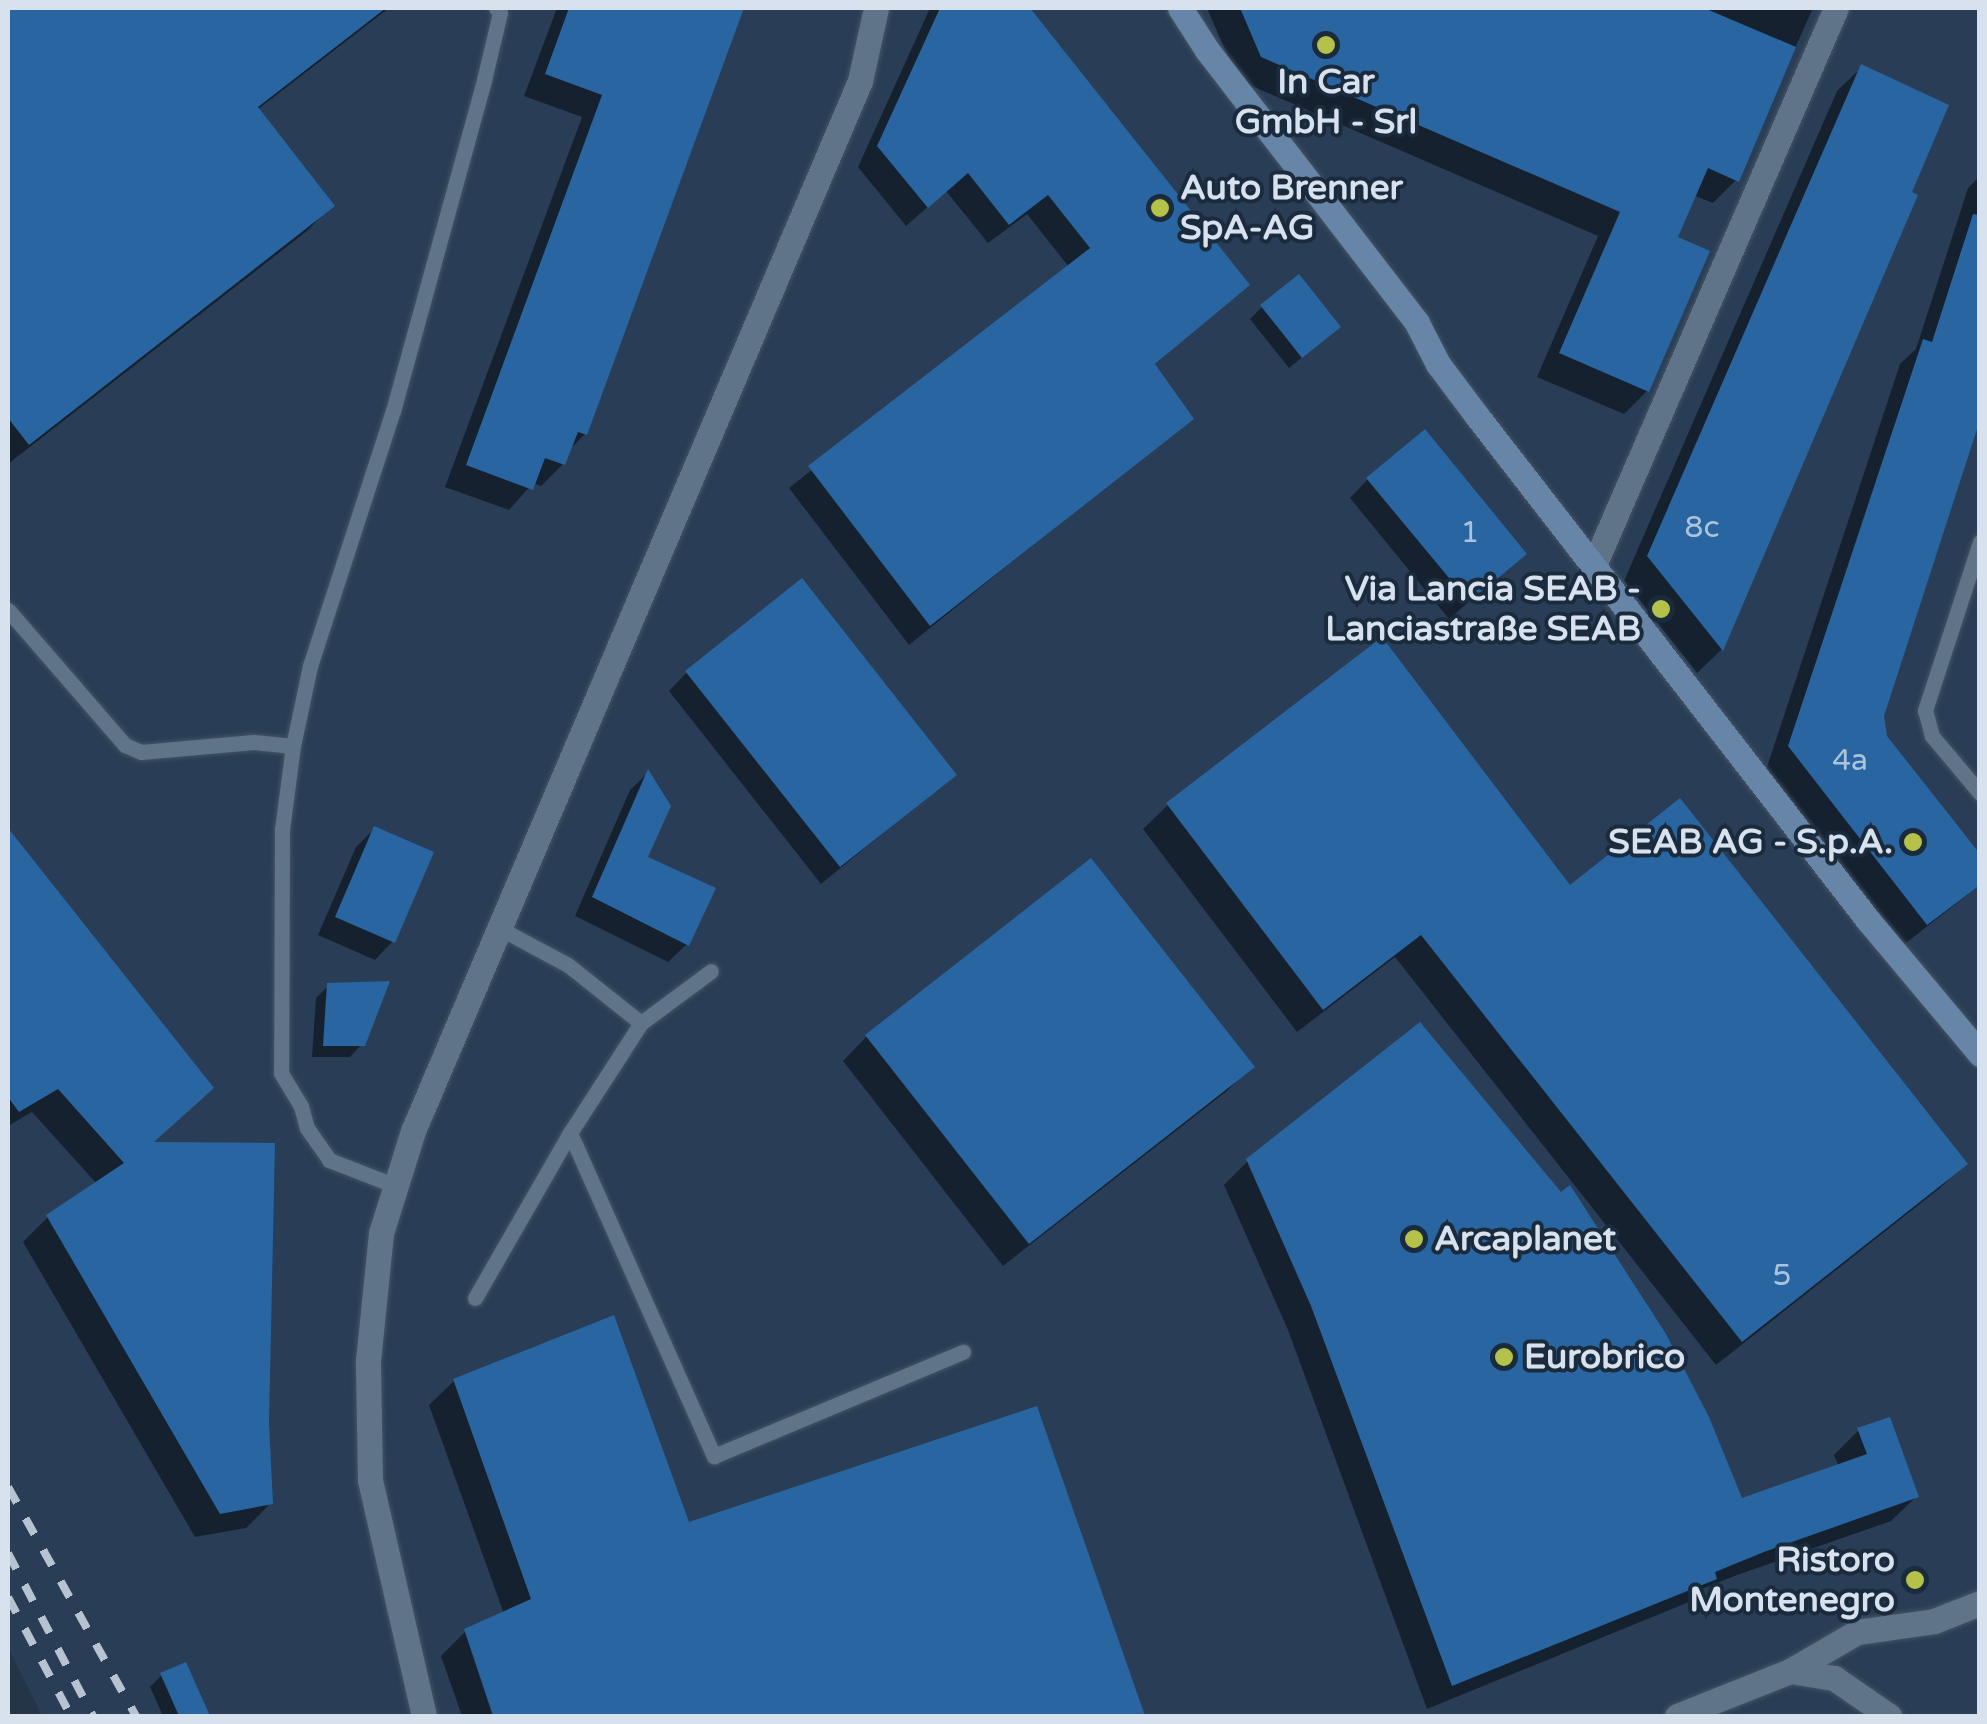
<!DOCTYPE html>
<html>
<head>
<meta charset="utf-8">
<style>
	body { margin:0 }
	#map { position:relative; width:1987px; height:1724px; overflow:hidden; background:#243548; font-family:"Varela Round",sans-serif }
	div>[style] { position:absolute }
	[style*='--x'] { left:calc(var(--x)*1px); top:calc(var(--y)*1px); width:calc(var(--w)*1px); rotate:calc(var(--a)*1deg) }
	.built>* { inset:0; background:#293e56 }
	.shadow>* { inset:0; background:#0007 }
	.building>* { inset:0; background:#2965a1 }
	.roads { filter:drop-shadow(0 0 2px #455363) drop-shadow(0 0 2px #455363) }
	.lane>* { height:15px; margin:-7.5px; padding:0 7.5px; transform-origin:7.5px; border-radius:7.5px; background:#607489 }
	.street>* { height:25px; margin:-12.5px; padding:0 12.5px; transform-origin:12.5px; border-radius:12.5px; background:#607489 }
	.secondary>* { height:25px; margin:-12.5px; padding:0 12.5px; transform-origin:12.5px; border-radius:12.5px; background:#6785a6 }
	.rail>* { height:8px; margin-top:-4px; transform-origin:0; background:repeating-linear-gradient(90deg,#b8c3d1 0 18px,transparent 0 36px) }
	.dots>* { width:28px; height:28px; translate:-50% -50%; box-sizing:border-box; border:5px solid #1a2b3d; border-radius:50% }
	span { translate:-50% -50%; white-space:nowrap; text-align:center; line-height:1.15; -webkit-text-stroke:8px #1a2b3d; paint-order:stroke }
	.number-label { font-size:30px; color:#acc3dc }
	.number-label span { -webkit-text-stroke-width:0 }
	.poi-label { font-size:35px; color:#d8e2ef; font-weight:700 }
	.left { translate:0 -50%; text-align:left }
	.right { translate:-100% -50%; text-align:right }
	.frame { position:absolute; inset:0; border:10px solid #d8e2ef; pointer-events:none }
</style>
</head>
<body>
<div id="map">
	<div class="built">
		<i style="clip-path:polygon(8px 8px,1979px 8px,1979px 1716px,42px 1716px,8px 1647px)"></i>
	</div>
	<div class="shadow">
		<i style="clip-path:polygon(8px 8px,389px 8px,257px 110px,331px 206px,307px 231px,8px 464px)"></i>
		<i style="clip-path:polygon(557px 8px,742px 8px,585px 434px,568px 451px,563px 464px,541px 486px,533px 483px,509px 510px,445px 487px,582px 117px,524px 96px)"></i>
		<i style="clip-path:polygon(930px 8px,1027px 8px,1247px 285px,1153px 366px,1190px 419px,909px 645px,789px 488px,1069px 267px,1027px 214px,988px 243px,946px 191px,906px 226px,858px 167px)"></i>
		<i style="clip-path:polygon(1207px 8px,1813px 8px,1736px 180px,1713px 203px,1693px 195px,1675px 238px,1647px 391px,1624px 414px,1537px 377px,1598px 236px,1238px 80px)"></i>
		<i style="clip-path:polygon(1862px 67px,1908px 193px,1914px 196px,1721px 650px,1697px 673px,1624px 581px,1837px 91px)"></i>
		<i style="clip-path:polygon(1980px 176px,1980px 412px,1882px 716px,1885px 737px,1980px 885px,1902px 946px,1766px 770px,1900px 364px,1916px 349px,1968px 188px)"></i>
		<i style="clip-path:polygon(1262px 307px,1326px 338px,1289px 368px,1250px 319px)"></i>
		<i style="clip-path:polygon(1368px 479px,1524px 554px,1449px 619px,1350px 498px)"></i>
		<i style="clip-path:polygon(687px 672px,954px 775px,821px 884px,669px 691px)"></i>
		<i style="clip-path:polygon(648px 773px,645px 858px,687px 944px,668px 962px,575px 916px,630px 790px)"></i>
		<i style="clip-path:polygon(1168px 805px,1570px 888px,1965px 1164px,1940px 1188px,1716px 1365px,1395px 957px,1297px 1032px,1143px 829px)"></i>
		<i style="clip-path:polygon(374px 829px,393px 941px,375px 960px,318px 935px,356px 847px)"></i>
		<i style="clip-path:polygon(8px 832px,211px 1088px,150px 1144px,266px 1423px,271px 1503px,246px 1528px,195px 1537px,23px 1242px,48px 1217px,97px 1184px,32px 1112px,8px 1126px)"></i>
		<i style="clip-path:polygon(328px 986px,362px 1044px,350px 1057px,312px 1057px,316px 998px)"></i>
		<i style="clip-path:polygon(867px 1036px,1251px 1066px,1227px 1091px,1003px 1266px,843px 1061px)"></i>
		<i style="clip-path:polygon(1248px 1161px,1741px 1501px,1839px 1467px,1834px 1455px,1859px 1430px,1916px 1497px,1891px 1521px,1737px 1575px,1702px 1589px,1689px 1602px,1427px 1709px,1288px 1330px,1224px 1185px)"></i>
		<i style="clip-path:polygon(454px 1381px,688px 1525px,1035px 1409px,1142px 1716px,462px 1716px,441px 1656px,466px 1631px,504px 1614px,429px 1405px)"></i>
		<i style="clip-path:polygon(184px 1665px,207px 1716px,163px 1716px,150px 1687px,162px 1675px)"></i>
	</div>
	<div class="building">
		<i style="clip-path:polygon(8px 8px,386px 8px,258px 107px,335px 206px,29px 445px,8px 418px)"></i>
		<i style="clip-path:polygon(569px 8px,744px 8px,587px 435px,578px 432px,565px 465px,545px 458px,533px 490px,466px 465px,602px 95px,545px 74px)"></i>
		<i style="clip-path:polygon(940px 8px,1030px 8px,1250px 285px,1155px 364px,1194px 419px,930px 626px,808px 466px,1090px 248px,1048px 195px,1009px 225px,968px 173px,928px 208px,877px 146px)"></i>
		<i style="clip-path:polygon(1240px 8px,1704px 8px,1796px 47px,1739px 182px,1708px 168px,1678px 237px,1710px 251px,1649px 392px,1559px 353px,1620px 212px,1261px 57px)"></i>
		<i style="clip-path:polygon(1861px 64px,1949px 105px,1912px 192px,1918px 195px,1723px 651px,1647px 556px)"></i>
		<i style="clip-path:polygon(1973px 214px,1980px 215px,1980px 420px,1884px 716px,1887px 736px,1980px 854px,1980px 885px,1927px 925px,1788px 746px,1923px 339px,1932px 342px)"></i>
		<i style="clip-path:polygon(1299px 274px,1341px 327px,1302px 358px,1260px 305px)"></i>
		<i style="clip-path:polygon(1425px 429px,1527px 554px,1469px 602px,1366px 478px)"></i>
		<i style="clip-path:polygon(802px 578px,957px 775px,840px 867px,685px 671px)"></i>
		<i style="clip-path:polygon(1382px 637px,1570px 885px,1680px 798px,1968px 1164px,1742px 1342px,1421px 935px,1323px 1010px,1166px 803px)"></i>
		<i style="clip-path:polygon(648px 769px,671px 806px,648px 857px,716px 888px,689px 946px,592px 897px)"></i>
		<i style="clip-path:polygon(374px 826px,434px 852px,395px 943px,335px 917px)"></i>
		<i style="clip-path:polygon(8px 828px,214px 1088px,154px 1142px,275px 1143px,269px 1423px,273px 1504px,220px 1514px,46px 1215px,124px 1163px,58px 1089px,19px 1112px,8px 1097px)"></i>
		<i style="clip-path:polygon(1091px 858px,1255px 1067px,1029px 1244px,865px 1035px)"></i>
		<i style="clip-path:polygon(390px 981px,365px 1046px,323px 1046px,327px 983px)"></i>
		<i style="clip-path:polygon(1420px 1022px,1561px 1192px,1570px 1185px,1666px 1334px,1709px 1417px,1742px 1498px,1867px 1454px,1857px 1428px,1890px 1417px,1919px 1497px,1764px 1552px,1715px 1572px,1717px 1579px,1452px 1686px,1311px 1306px,1246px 1159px)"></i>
		<i style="clip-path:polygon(614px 1315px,689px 1522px,1037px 1406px,1145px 1716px,493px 1716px,464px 1629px,531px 1599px,453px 1379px)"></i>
		<i style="clip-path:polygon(186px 1662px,210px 1716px,179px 1716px,160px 1673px)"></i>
	</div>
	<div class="roads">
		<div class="lane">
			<i style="--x:1980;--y:542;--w:177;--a:108.1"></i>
			<i style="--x:1925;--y:710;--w:27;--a:75"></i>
			<i style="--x:1932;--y:736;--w:75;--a:49.9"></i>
			<i style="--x:8;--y:610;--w:179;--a:49.1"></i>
			<i style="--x:125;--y:745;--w:17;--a:24"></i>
			<i style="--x:141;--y:752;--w:113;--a:-5.1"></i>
			<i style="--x:254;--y:742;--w:39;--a:6"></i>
			<i style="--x:293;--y:746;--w:85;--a:97.5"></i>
			<i style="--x:282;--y:830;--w:243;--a:90.2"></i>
			<i style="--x:281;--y:1073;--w:39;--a:59"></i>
			<i style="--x:301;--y:1106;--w:23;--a:75"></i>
			<i style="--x:307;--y:1128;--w:39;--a:55"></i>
			<i style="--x:329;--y:1160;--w:72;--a:21.2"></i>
			<i style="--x:293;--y:746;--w:82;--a:-78"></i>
			<i style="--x:310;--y:666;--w:268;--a:-72"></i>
			<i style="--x:393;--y:411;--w:343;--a:-74.6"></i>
			<i style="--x:484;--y:80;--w:69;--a:-76.6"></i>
			<i style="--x:500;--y:13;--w:6;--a:-129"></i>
			<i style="--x:499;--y:928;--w:78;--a:28.2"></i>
			<i style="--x:568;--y:965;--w:93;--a:38.5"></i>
			<i style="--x:570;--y:1133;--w:354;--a:66"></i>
			<i style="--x:714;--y:1456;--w:270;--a:-22.7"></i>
			<i style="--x:475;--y:1298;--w:190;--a:-60.1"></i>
			<i style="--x:570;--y:1133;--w:131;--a:-57.2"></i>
			<i style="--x:641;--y:1023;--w:87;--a:-36.6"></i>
		</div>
		<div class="street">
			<i style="--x:1594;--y:565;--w:607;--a:-66.52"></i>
			<i style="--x:1790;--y:1671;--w:45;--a:9"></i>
			<i style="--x:1834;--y:1678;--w:67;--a:34.6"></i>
			<i style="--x:424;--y:1716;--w:242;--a:-102.9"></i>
			<i style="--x:370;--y:1480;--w:119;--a:-91"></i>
			<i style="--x:368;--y:1361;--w:129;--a:-84.2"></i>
			<i style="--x:381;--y:1233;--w:107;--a:-72.6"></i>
			<i style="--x:413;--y:1131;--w:1141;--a:-66.94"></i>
			<i style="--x:860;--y:81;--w:75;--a:-77.6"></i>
			<i style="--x:1677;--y:1716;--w:122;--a:-21.7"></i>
			<i style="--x:1790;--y:1671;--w:78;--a:-30.2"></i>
			<i style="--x:1857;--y:1632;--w:78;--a:-8.1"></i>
			<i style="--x:1934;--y:1621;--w:49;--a:-21.4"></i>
		</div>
		<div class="secondary">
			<i style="--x:1180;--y:8;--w:50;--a:57.3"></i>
			<i style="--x:1207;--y:50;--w:344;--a:52.4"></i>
			<i style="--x:1417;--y:323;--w:46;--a:62.9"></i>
			<i style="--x:1438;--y:364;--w:65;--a:53.1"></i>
			<i style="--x:1477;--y:416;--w:638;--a:52.2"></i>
			<i style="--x:1868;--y:920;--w:175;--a:50.1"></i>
		</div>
	</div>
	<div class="rail">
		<i style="--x:8;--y:1487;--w:262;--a:60.8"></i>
		<i style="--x:8;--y:1553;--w:184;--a:62.5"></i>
		<i style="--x:8;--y:1597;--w:135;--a:62.1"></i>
	</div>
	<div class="dots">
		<i style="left:1326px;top:45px;background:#b4c24a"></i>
		<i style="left:1160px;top:208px;background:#b4c24a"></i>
		<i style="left:1661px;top:609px;background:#b4c24a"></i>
		<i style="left:1913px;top:842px;background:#b4c24a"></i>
		<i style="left:1414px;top:1239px;background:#b4c24a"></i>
		<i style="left:1504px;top:1357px;background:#b4c24a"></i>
		<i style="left:1915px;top:1580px;background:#b4c24a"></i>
	</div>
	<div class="number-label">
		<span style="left:1702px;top:528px">8c</span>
		<span style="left:1470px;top:533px">1</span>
		<span style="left:1850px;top:761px">4a</span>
		<span style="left:1782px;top:1276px">5</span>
	</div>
	<div class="poi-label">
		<span style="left:1326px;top:102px">In Car<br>GmbH - Srl</span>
		<span class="left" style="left:1180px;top:208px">Auto Brenner<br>SpA-AG</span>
		<span class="right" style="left:1641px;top:609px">Via Lancia SEAB -<br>Lanciastraße SEAB</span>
		<span class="right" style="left:1893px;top:842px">SEAB AG - S.p.A.</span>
		<span class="left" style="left:1434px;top:1239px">Arcaplanet</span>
		<span class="left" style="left:1524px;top:1357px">Eurobrico</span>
		<span class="right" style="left:1895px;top:1580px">Ristoro<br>Montenegro</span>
	</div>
	<div class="frame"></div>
</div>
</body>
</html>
